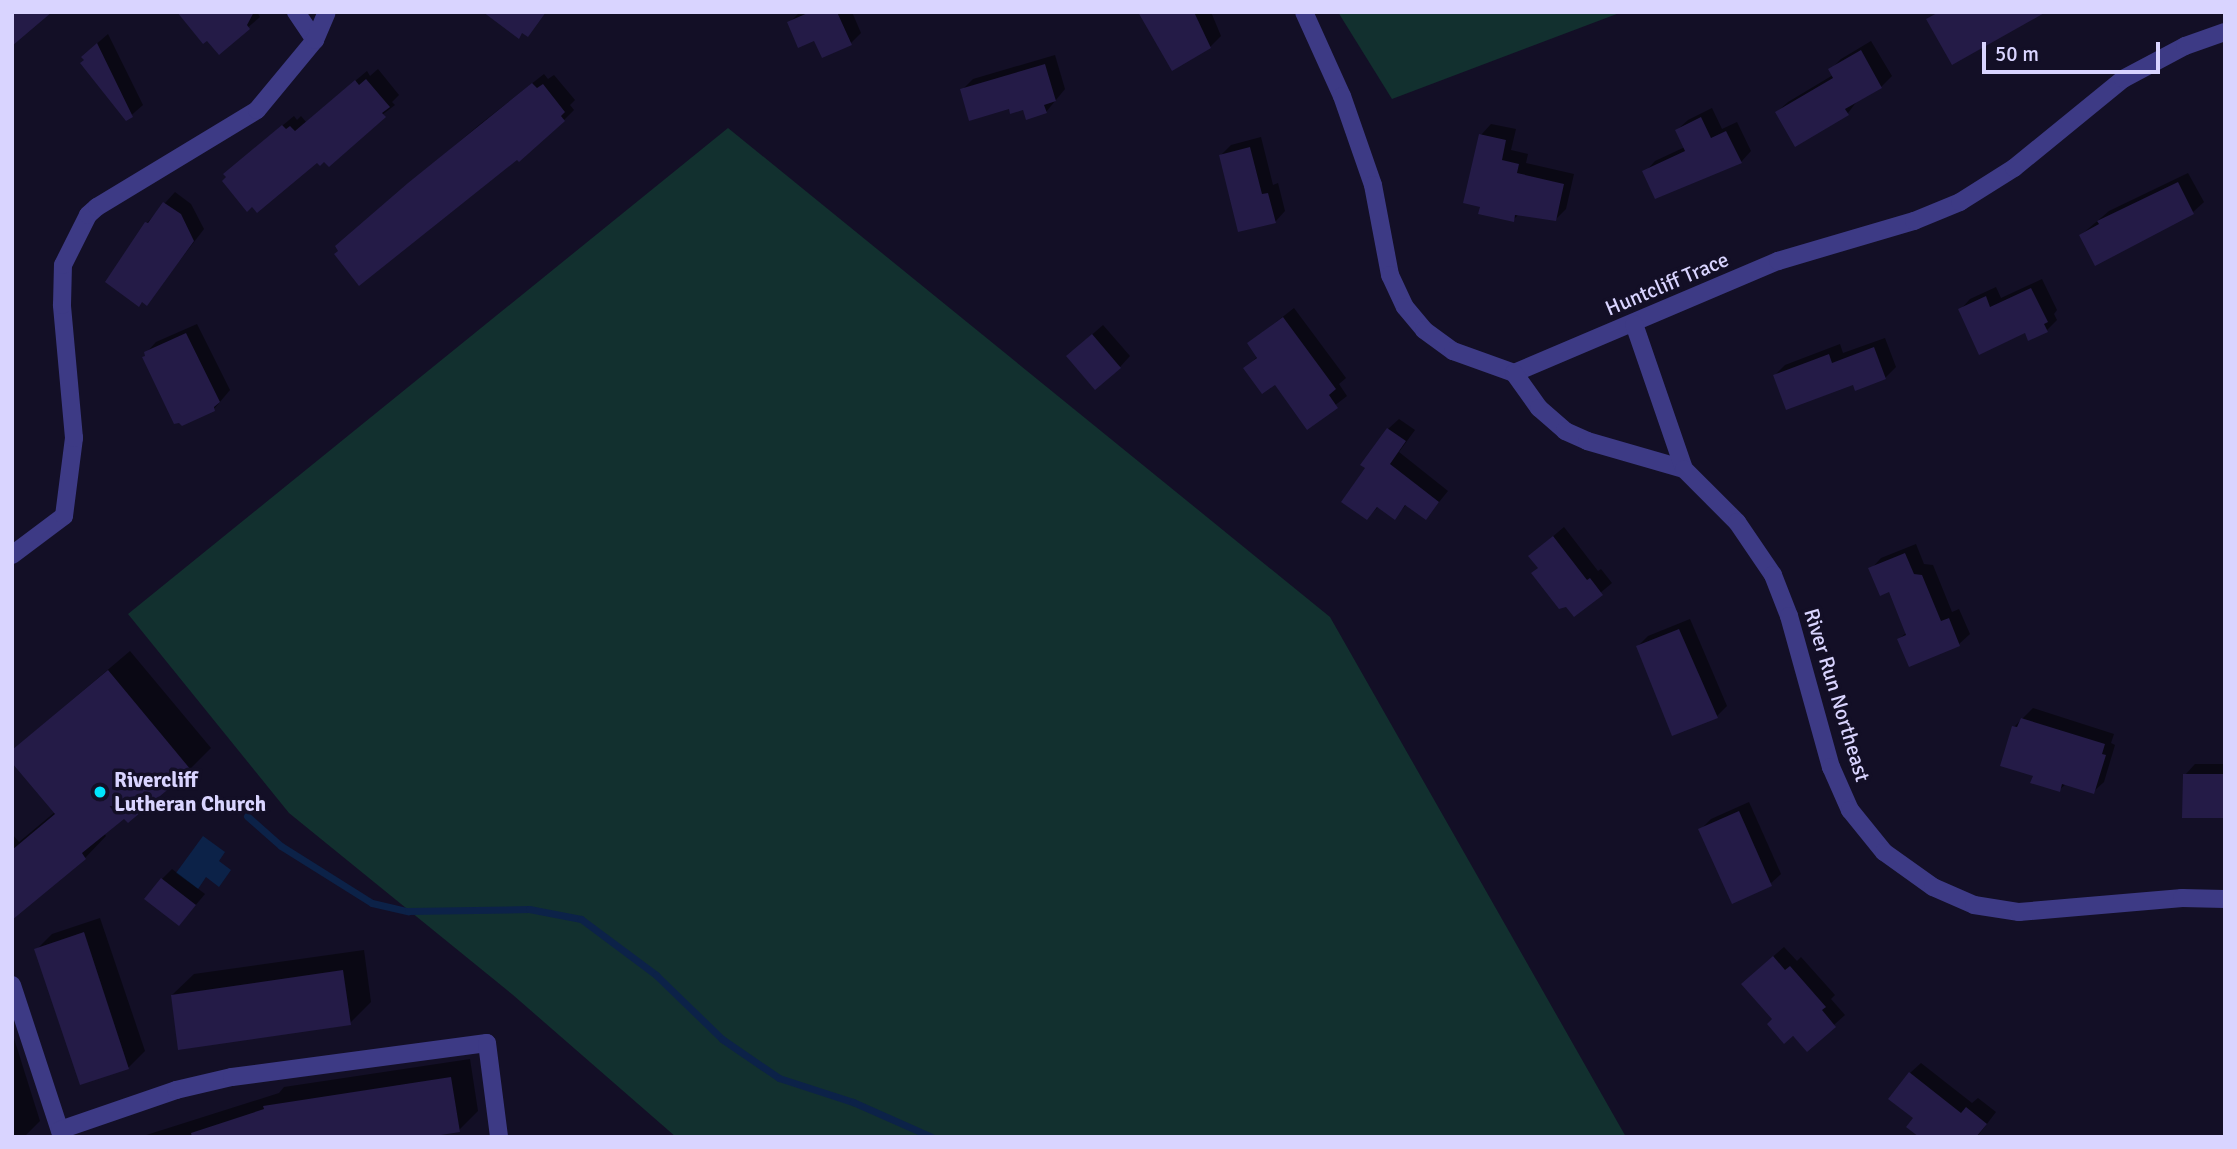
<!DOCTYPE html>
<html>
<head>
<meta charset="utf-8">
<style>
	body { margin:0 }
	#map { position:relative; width:2237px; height:1149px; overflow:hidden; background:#130f26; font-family:Signika,sans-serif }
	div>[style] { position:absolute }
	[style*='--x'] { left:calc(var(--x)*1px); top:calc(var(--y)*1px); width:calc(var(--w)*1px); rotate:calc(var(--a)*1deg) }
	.green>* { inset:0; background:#12302f }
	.water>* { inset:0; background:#0c2248 }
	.shadow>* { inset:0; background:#0007 }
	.stream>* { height:7px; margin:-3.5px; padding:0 3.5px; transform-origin:3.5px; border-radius:3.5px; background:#0c2248 }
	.building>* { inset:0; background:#241b47 }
	.minor>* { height:18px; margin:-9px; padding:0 9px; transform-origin:9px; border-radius:9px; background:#3d3a85 }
	.dots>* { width:19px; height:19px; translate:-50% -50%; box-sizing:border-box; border:4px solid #130f26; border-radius:50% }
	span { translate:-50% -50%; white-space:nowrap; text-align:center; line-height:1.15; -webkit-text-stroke:7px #130f26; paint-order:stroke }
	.street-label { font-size:21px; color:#d9d4ff }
	.poi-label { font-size:21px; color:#d9d4ff; font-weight:700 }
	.left { translate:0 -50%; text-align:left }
	.frame { position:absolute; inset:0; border:14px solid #d9d4ff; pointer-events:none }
	.scale { position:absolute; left:1982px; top:42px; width:178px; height:32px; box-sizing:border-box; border:4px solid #d9d4ff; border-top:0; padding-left:9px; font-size:21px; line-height:24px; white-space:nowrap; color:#d9d4ff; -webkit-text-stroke:5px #130f26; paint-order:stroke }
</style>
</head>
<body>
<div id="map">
	<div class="green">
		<i style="clip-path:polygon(1338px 12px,1622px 12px,1392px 99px)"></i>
		<i style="clip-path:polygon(728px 128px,1330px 617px,1626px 1137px,676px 1137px,513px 995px,289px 813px,128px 614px)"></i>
	</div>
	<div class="water">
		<i style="clip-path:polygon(203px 836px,225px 852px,219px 861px,231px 870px,219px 887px,206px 877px,198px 889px,176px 873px)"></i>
	</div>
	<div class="shadow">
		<i style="clip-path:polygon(179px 12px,257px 12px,260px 17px,219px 52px)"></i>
		<i style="clip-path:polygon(800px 12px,852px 12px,861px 33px,851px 43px,815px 39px,789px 23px)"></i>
		<i style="clip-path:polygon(1140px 12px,1211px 12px,1221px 36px,1210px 47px)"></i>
		<i style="clip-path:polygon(108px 34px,143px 105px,127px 119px,93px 47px)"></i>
		<i style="clip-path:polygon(1871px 41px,1892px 76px,1881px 87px,1857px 101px,1848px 113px,1777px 112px,1788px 102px,1833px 75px,1830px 70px,1841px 59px)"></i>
		<i style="clip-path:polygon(1055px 55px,1065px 89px,1046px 112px,1010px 107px,962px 90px,973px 79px)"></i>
		<i style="clip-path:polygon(378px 69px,399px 95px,392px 102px,395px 105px,324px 159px,236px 164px,294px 116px,297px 120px,301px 116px,306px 122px,367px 71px,370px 76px)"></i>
		<i style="clip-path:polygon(544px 74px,548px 79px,554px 75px,575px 100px,570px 105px,574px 110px,564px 120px,517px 158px,348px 236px,479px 125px)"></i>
		<i style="clip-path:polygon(1712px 108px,1722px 129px,1737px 122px,1751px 151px,1741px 162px,1645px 172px,1655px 161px,1685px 147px,1677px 130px,1688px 120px)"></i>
		<i style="clip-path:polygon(1491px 124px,1516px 129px,1511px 150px,1528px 154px,1526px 163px,1574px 174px,1566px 209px,1555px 220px,1519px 214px,1513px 220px,1481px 135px)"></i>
		<i style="clip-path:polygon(1261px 137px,1273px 185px,1278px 183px,1285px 211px,1275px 222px,1221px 155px,1231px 145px)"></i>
		<i style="clip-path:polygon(2188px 173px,2204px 202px,2193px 212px,2081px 235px,2109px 211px)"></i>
		<i style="clip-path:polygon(175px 192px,191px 204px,204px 229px,147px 303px,147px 223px)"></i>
		<i style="clip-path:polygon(2042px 279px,2057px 310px,2054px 314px,2057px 320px,2046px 331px,2026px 331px,1960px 310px,1970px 299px,1996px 287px,2001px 298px)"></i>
		<i style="clip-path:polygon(1294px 308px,1346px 378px,1339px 384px,1347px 396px,1307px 427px,1276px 382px,1246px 368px,1258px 356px,1249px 343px)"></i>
		<i style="clip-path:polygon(197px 324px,230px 390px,214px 409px,146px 353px,156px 342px)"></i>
		<i style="clip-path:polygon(1103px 325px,1130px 356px,1120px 367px,1079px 346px)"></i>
		<i style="clip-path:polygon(1885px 338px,1896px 367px,1885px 378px,1854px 383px,1775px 375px,1785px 365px,1840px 344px,1843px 353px)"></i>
		<i style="clip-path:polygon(1399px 419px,1415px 430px,1399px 452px,1448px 491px,1426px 518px,1407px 504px,1395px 517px,1379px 506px,1367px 518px,1367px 467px,1388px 429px)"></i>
		<i style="clip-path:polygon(1564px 527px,1598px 571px,1601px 569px,1612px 583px,1574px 615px,1530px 556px)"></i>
		<i style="clip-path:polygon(1916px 544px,1924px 564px,1933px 565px,1952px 612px,1959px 609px,1970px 634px,1959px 644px,1899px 639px,1907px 632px,1889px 590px,1871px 569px,1881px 558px)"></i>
		<i style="clip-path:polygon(1690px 619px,1727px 706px,1717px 716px,1638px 646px,1648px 636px)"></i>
		<i style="clip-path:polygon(130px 651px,211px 748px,190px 769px,104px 833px,106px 836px,85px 858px,12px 918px,12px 834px,19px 842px,55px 812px,12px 751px)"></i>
		<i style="clip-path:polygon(2033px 708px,2114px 734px,2111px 743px,2115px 745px,2104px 782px,2093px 792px,2066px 784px,2059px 790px,2035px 775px,2014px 727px)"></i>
		<i style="clip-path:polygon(2195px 764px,2225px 764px,2225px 816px,2185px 775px)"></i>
		<i style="clip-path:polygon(1749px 802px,1781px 874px,1770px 884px,1700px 830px,1711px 819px)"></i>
		<i style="clip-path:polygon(172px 869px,205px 894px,189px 913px,162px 879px)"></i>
		<i style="clip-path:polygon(100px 918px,145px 1051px,129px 1067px,81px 1083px,36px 950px,52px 934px)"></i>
		<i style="clip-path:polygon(1784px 947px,1797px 961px,1801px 957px,1835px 995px,1831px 999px,1845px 1015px,1807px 1049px,1774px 1019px,1754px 973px)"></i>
		<i style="clip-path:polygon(364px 950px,371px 1002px,350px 1023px,172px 995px,194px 974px)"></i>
		<i style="clip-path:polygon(12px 1032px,40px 1121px,24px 1137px,12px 1137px)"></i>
		<i style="clip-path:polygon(470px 1059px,478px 1111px,459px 1130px,416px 1137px,140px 1137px,279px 1093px,284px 1087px)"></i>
		<i style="clip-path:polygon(1921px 1063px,1972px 1103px,1978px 1098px,1996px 1112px,1977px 1137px,1940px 1137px,1916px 1118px,1910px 1073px)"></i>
	</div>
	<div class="stream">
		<i style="--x:247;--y:816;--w:45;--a:41.4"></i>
		<i style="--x:281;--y:846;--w:107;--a:32.1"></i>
		<i style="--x:372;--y:903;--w:37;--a:13"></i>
		<i style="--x:408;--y:911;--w:121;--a:-0.9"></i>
		<i style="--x:529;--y:909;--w:53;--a:10.9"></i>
		<i style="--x:581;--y:919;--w:94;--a:36.7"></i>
		<i style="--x:656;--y:975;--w:92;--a:44.1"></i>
		<i style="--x:722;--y:1039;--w:69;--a:34.4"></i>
		<i style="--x:779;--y:1078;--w:78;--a:18"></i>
		<i style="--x:853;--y:1102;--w:86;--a:23.9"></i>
	</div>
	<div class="building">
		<i style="clip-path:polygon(12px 12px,52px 12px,12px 46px)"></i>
		<i style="clip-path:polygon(177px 12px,254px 12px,247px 25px,250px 29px,219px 55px,207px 41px,203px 44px)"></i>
		<i style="clip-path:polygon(483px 12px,546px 12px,528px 37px,522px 33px,519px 39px)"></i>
		<i style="clip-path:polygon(810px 12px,837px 12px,852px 45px,822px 58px,814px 41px,798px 48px,787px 22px)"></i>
		<i style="clip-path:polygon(1138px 12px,1194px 12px,1211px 48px,1172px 71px)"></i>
		<i style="clip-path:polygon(1939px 12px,2046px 12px,1952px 65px,1926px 19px)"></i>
		<i style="clip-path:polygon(97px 43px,133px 117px,126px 121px,80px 63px,84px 60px,81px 57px)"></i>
		<i style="clip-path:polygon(1861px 50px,1882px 88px,1845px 109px,1849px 115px,1795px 147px,1775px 112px,1833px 78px,1828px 69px)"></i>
		<i style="clip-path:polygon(1045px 64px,1056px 101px,1044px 105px,1047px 113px,1026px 120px,1023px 110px,1010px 114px,1009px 109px,969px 121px,960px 89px)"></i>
		<i style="clip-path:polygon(366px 79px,390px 107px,382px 113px,386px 117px,329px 167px,324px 162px,320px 166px,317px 163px,257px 213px,252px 207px,247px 212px,222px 181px,226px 177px,223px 174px,282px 125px,286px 129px,290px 126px,295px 131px,355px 80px,359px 85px)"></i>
		<i style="clip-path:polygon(532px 83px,537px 88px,543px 84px,565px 112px,561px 116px,565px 121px,519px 162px,517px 160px,359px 286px,334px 254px,338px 251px,335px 246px,408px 183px)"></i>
		<i style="clip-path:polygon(1701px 117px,1711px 138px,1726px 131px,1742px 163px,1655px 199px,1642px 171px,1685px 151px,1675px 130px)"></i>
		<i style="clip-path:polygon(1479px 134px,1506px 140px,1502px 160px,1519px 164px,1517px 173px,1564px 184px,1556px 221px,1515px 215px,1514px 222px,1478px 214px,1480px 207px,1463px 203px)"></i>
		<i style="clip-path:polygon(1250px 147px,1262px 194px,1268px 193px,1276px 223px,1238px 232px,1219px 155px)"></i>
		<i style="clip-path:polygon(2178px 182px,2194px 214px,2095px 266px,2079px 235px,2099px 224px,2097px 221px)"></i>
		<i style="clip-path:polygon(163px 202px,181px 214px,194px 241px,147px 306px,142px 302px,139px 307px,105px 282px,145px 222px,148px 223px)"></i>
		<i style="clip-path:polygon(2031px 288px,2048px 322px,2044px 324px,2048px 332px,2028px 341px,2025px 333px,1979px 355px,1958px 309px,1986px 296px,1990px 307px)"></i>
		<i style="clip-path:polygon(1283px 317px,1336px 389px,1329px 395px,1338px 408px,1307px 430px,1275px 385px,1262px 394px,1243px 368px,1257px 358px,1247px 343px)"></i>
		<i style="clip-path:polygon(186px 333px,220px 402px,214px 407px,215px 411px,182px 426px,179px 423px,174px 424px,142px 357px,145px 356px,144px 352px)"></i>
		<i style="clip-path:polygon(1092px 334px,1121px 368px,1095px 390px,1066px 356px)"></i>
		<i style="clip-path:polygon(1874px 347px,1886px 379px,1855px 391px,1853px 385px,1786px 410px,1773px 375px,1829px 354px,1832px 363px)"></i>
		<i style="clip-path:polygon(1387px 428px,1406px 441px,1390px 464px,1439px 502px,1426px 520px,1405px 505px,1395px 520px,1377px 507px,1367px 520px,1341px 502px,1365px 468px,1360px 465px)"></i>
		<i style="clip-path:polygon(1553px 536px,1587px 580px,1590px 578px,1603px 595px,1574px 617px,1566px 607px,1559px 609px,1531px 573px,1538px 568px,1528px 556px)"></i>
		<i style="clip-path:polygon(1905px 553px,1914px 574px,1922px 575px,1941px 621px,1949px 618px,1960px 646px,1909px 667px,1897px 639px,1906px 635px,1889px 592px,1880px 596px,1868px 568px)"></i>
		<i style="clip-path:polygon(1679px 629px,1718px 718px,1672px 736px,1636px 646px)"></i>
		<i style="clip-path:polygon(108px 670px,191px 770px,128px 823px,124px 819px,82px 853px,86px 859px,12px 920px,12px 850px,55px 814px,12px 763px,12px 750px)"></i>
		<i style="clip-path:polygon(2021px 718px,2105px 744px,2102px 754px,2106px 755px,2094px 794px,2062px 784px,2060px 792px,2030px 783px,2033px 776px,2000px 766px,2012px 726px,2017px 727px)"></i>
		<i style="clip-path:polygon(2183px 774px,2225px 774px,2225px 818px,2182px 818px)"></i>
		<i style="clip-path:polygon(1739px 811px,1772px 886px,1732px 904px,1698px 829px)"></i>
		<i style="clip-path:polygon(161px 878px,196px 905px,179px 926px,144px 899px)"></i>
		<i style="clip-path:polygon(84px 932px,129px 1069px,80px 1085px,34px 949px)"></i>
		<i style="clip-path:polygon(1773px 956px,1785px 970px,1790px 966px,1826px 1007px,1822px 1010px,1836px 1027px,1807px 1052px,1793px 1036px,1784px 1044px,1767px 1024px,1772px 1019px,1741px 984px)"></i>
		<i style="clip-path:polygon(343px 970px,351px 1025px,178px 1050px,171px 995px)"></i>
		<i style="clip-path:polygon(1909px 1072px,1961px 1113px,1966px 1107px,1987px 1124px,1976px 1137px,1919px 1137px,1906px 1127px,1913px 1118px,1888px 1099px)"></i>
		<i style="clip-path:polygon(451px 1077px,460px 1132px,428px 1137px,192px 1137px,191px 1133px,264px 1109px,263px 1106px)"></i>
	</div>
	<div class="minor">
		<i style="--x:296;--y:12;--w:34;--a:56"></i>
		<i style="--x:1304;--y:12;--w:92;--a:65.7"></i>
		<i style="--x:1342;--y:96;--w:94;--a:70.8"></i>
		<i style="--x:1373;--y:185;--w:92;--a:79.3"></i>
		<i style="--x:1390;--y:275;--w:35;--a:65"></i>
		<i style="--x:1405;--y:307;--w:30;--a:50"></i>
		<i style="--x:1424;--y:330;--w:36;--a:36"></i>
		<i style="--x:1453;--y:351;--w:65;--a:19.8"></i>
		<i style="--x:1514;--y:373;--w:287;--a:-23"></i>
		<i style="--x:1778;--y:261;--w:142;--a:-16.4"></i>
		<i style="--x:1914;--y:221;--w:50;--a:-22.4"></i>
		<i style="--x:1960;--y:202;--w:64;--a:-32.2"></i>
		<i style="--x:2014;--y:168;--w:141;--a:-39.2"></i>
		<i style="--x:2123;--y:79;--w:70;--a:-28"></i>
		<i style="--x:2185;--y:46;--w:42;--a:-19.3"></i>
		<i style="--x:1514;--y:373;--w:43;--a:54.5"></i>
		<i style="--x:1539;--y:408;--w:35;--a:41"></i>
		<i style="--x:1565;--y:431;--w:24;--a:24"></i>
		<i style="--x:1587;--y:441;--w:101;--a:16.1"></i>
		<i style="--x:1684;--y:469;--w:153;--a:-109"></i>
		<i style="--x:1684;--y:469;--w:75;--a:45"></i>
		<i style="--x:1737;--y:522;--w:64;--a:55.8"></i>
		<i style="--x:1773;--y:575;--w:44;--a:68.7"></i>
		<i style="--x:1789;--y:616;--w:157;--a:74.5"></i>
		<i style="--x:1831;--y:767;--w:47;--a:66.2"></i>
		<i style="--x:1850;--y:810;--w:54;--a:51"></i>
		<i style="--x:1884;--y:852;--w:60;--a:35.5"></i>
		<i style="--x:1933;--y:887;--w:45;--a:23.7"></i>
		<i style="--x:1974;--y:905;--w:46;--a:8.8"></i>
		<i style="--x:2019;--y:912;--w:164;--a:-4.9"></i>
		<i style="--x:2182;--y:898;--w:43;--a:1.3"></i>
		<i style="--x:12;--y:555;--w:65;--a:-36.9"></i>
		<i style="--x:64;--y:516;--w:79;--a:-82.7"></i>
		<i style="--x:74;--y:438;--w:134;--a:-95.2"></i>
		<i style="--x:62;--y:305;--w:40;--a:-88.6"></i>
		<i style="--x:63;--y:265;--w:56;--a:-63.4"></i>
		<i style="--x:88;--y:215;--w:12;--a:-42"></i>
		<i style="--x:97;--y:207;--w:187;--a:-31.2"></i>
		<i style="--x:257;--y:110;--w:91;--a:-50.4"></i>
		<i style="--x:315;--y:40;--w:30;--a:-67"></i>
		<i style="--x:12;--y:985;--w:160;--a:71.8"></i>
		<i style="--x:60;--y:1130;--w:123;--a:-19"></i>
		<i style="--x:176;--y:1090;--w:57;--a:-13.1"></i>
		<i style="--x:232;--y:1077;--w:257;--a:-7.6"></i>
		<i style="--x:487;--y:1043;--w:95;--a:82.7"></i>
	</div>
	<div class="dots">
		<i style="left:100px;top:792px;background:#00e5ff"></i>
	</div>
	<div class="street-label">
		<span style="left:1667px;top:284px;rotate:-23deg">Huntcliff Trace</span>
		<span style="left:1837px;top:695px;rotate:73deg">River Run Northeast</span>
	</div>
	<div class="poi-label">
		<span class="left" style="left:114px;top:792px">Rivercliff<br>Lutheran Church</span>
	</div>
	<div class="frame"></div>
	<div class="scale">50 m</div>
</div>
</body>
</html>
